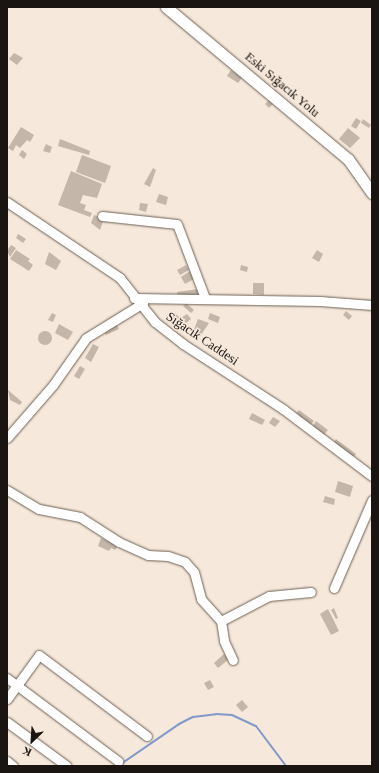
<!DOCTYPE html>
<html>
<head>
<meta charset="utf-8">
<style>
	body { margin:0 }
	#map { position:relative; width:379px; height:773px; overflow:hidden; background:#f6e8da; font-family:"Times New Roman",serif }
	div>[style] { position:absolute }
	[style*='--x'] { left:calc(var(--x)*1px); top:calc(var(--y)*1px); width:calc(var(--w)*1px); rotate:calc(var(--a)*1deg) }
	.stream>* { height:2px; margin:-1px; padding:0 1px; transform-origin:1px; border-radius:1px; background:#8199cb }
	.building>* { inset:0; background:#c4b6a9 }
	.round { border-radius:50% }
	.roads { filter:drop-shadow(0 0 1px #6c6054) drop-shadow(0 0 1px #6c6054) }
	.minor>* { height:9px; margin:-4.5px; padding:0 4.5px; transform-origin:4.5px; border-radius:4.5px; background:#fff }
	.major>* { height:11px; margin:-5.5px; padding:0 5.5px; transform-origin:5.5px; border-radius:5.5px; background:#fff }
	span { translate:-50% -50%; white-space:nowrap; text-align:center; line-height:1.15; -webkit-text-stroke:3px #f6e8da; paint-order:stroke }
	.street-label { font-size:13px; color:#1a1511 }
	.frame { position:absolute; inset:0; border:8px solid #1a1511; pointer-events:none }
	.north { position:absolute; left:12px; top:721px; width:40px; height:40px; -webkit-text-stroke:3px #f6e8da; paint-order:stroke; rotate:205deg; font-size:11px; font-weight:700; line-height:16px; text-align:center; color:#1a1511 }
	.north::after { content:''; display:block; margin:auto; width:14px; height:18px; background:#1a1511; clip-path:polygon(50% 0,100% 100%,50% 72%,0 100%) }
</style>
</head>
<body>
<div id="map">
	<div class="stream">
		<i style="--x:118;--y:766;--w:74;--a:-34.5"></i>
		<i style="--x:179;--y:724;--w:16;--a:-27"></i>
		<i style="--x:193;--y:717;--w:23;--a:-7"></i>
		<i style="--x:216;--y:714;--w:16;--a:4"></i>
		<i style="--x:232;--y:715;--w:26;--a:25"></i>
		<i style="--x:256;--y:726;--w:50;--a:53.1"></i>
	</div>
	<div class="building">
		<i style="clip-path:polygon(14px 53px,23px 58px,17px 65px,9px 59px)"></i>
		<i style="clip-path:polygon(231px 70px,242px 78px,238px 83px,227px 76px)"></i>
		<i style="clip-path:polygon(269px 100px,273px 104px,269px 108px,265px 104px)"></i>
		<i style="clip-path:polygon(356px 118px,361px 121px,356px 129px,351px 126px)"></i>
		<i style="clip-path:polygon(363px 119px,371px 125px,369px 128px,361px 123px)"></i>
		<i style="clip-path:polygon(21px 127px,34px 135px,30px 142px,27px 140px,20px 148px,16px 145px,13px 151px,8px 148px)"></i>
		<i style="clip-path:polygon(348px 128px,360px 138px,350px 148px,339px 139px)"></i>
		<i style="clip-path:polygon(60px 139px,90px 151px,89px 155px,58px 146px)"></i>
		<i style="clip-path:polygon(46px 144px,52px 147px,50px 153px,43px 151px)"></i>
		<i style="clip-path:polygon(22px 150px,27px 154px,24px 159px,19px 155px)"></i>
		<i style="clip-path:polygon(82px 155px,111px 166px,105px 183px,76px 172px)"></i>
		<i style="clip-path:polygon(153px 168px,156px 170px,150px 187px,144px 184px)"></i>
		<i style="clip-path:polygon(71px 171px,102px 184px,97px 198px,83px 195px,80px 203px,86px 205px,84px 210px,92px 213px,90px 217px,58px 205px)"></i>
		<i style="clip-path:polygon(159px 194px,168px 197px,166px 205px,156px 202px)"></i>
		<i style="clip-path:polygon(140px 203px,148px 204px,146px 212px,139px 210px)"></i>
		<i style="clip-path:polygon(94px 215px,104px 219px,100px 230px,91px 223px)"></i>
		<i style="clip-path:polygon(18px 234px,26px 239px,23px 243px,16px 238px)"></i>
		<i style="clip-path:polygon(11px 245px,16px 248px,10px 257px,7px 251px)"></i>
		<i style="clip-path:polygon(16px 250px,30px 259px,28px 261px,33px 265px,29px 271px,10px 259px)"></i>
		<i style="clip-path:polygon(317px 250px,323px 254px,319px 262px,312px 258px)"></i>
		<i style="clip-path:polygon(49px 252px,61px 261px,56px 270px,45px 264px)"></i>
		<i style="clip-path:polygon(186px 265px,189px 270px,180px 275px,177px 270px)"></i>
		<i style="clip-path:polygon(241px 265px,248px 267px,247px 272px,240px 270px)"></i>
		<i style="clip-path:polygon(190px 271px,194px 279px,185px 284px,181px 277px)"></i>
		<i style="clip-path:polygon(253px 283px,264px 283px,264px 295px,253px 294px)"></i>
		<i style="clip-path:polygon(198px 289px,199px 294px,178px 297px,177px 292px)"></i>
		<i style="clip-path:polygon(186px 303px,194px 310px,191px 313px,183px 306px)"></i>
		<i style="clip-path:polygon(346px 311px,352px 316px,349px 320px,343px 315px)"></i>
		<i style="clip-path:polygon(52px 313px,56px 315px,53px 322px,48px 320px)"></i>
		<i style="clip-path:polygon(175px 313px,180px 318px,176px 322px,171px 317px)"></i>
		<i style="clip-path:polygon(210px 313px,220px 317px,218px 323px,208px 319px)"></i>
		<i style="clip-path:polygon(187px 314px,191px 319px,186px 323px,181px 318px)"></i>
		<i style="clip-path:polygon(198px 319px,209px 323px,201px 335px,193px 332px)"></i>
		<i style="clip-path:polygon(115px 322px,119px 329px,106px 335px,103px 330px)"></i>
		<i style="clip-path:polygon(59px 324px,73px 332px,68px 340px,55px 333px)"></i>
		<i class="round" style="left:38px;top:331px;width:14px;height:14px"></i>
		<i style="clip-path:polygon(93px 344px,99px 347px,91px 362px,85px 358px)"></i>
		<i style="clip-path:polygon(80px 366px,85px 369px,79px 379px,74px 376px)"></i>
		<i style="clip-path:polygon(8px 390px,22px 402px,20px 405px,10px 400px)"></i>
		<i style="clip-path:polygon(299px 410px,314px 421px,310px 425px,295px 415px)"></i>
		<i style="clip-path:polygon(252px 413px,265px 420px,262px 425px,249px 419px)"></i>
		<i style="clip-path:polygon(273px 417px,280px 421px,275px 427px,269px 423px)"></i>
		<i style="clip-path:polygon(316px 421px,328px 430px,324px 435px,312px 427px)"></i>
		<i style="clip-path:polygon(336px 439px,356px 454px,353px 458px,333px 444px)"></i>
		<i style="clip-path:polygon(338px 481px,353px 486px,350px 497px,335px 492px)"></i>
		<i style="clip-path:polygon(325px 496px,335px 499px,334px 505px,323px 502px)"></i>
		<i style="clip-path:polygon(101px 538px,118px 546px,115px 550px,111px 548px,109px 551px,98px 546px)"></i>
		<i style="clip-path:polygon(334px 608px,338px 618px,336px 619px,331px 610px)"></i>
		<i style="clip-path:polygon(328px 609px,339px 631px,331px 635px,320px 614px)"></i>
		<i style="clip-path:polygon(224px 654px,229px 659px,218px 668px,214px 663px)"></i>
		<i style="clip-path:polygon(210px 680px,214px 687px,208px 690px,204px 683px)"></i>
		<i style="clip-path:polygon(242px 700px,248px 707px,242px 712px,236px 705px)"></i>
	</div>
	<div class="roads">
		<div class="minor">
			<i style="--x:7;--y:202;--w:136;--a:33.9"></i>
			<i style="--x:120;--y:278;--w:56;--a:51.5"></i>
			<i style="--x:155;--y:322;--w:36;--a:38"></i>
			<i style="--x:183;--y:344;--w:119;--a:33"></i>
			<i style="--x:283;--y:409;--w:111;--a:37"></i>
			<i style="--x:102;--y:216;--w:75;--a:6.1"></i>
			<i style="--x:177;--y:224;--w:79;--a:69.3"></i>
			<i style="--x:134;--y:298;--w:186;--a:0.9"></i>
			<i style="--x:320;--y:301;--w:52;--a:4.4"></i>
			<i style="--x:7;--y:438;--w:70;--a:-49"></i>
			<i style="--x:53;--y:385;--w:57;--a:-54.9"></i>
			<i style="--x:86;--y:338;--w:67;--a:-31.6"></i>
			<i style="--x:7;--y:490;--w:37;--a:31"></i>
			<i style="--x:39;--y:509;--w:42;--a:11"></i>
			<i style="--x:80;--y:517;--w:46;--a:32.7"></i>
			<i style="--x:119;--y:542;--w:32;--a:24"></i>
			<i style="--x:148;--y:555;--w:20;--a:3"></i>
			<i style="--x:168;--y:556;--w:18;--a:19"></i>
			<i style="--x:185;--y:562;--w:13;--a:48"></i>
			<i style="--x:194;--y:572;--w:28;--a:75"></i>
			<i style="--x:201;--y:599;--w:30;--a:48"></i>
			<i style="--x:221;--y:621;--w:20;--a:81"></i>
			<i style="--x:224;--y:641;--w:21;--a:65"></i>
			<i style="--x:334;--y:588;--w:96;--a:-66.6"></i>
			<i style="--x:221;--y:621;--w:54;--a:-27.5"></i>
			<i style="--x:269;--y:596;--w:42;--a:-5.4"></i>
			<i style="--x:7;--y:678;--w:139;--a:36.8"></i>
			<i style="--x:7;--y:699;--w:54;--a:-54"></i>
			<i style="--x:39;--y:655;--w:135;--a:36.9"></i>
			<i style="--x:7;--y:722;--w:74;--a:36.3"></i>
			<i style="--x:7;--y:761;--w:8;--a:40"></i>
		</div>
		<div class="major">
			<i style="--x:166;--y:7;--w:237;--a:39.9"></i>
			<i style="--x:348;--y:159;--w:42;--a:54.8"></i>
		</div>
	</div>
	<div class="street-label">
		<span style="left:282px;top:85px;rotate:40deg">Eski Sığacık Yolu</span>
		<span style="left:202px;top:339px;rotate:34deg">Sığacık Caddesi</span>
	</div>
	<div class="frame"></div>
	<div class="north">K</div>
</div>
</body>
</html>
